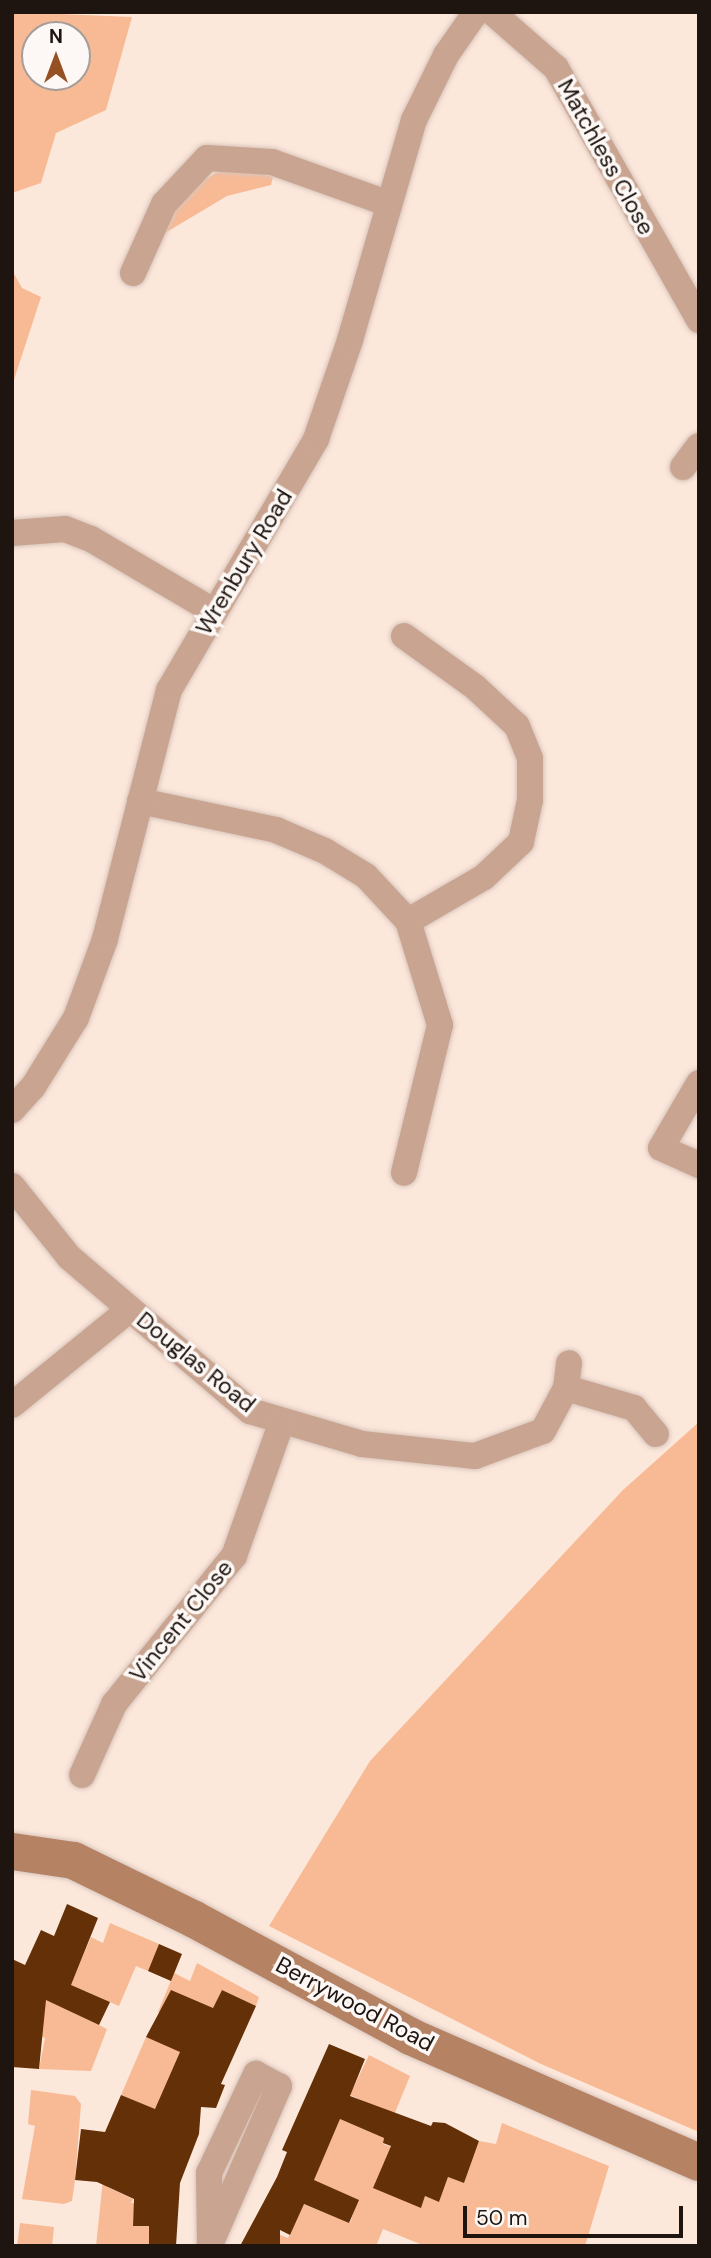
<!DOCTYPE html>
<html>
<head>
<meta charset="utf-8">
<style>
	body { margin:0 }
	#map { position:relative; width:711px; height:2258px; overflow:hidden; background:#fce7db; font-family:"DM Sans",sans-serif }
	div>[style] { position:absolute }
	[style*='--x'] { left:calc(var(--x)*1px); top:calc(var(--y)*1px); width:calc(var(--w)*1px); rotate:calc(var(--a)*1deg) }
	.green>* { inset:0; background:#f8ba95 }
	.building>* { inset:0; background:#643008 }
	.roads { filter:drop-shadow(0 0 2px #d8c5bb) drop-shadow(0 0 2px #d8c5bb) }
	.street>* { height:26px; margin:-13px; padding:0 13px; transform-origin:13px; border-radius:13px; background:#c9a591 }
	.secondary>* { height:37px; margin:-18.5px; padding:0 18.5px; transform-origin:18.5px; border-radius:18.5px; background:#b58264 }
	span { translate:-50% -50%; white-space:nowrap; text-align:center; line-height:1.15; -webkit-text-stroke:7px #fdf8f5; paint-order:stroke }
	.street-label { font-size:23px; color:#1e1510 }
	.frame { position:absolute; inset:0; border:14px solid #1e1510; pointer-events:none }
	.north { position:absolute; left:21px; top:21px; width:70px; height:70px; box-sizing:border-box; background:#fdf8f5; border:2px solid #a49d99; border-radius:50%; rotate:0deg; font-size:19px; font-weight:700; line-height:28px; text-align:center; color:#1e1510 }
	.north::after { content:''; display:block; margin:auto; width:24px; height:32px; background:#955123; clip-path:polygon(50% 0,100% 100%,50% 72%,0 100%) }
	.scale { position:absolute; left:463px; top:2206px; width:220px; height:32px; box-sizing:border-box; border:4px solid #1e1510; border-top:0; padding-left:9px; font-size:21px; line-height:24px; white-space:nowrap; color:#1e1510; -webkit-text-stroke:5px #fdf8f5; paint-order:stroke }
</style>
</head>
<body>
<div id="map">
	<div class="green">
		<i style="clip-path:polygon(evenodd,12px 12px,132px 17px,106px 110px,56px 133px,41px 183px,12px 193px,12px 12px,35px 35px,77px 35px,77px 77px,35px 77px,35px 35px)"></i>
		<i style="clip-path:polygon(243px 169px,273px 177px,271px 185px,227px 196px,165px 233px,173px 208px,192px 186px,220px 171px)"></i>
		<i style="clip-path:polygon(12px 270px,22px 288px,41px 297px,12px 386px)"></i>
		<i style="clip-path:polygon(699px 1422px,699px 2132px,541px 2064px,269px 1926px,370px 1761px,623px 1490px)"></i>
		<i style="clip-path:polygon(110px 1923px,159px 1944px,148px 1971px,136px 1966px,119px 2006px,85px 1991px,74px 2013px,107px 2029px,91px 2071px,39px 2069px,45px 2038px,25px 2029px,49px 1976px,68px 1982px,74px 1977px,91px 1937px,103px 1943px)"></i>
		<i style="clip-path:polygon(197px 1963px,259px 1997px,256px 2006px,222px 1990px,213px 2008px,182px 2022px,158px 2012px,174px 1973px,190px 1981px)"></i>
		<i style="clip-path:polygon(146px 2037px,182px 2049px,169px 2116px,121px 2095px)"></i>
		<i style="clip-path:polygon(369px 2055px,410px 2076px,394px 2115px,350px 2095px)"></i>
		<i style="clip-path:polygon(31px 2090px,75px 2096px,81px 2104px,75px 2180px,72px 2201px,64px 2204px,22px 2199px,35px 2126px,28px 2124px)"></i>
		<i style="clip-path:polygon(340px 2119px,384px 2138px,383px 2144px,400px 2150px,421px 2207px,425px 2196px,439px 2202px,448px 2177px,464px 2183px,479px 2141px,496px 2144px,502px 2123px,609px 2166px,585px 2246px,425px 2246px,383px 2229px,376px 2246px,280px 2246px,255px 2225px,288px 2238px,303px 2204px,350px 2223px,358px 2200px,313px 2181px)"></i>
		<i style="clip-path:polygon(109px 2122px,137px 2132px,107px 2187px,133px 2199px,131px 2203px,177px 2204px,134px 2212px,133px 2226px,149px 2226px,149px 2246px,96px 2246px)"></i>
		<i style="clip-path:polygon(20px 2223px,54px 2227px,52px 2246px,17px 2246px)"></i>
	</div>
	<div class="building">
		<i style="clip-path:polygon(67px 1904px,98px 1918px,71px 1985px,110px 2002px,99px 2025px,46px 2000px,39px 2069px,12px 2067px,12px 1959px,25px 1965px,41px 1930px,54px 1936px)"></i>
		<i style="clip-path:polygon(159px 1944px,182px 1954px,171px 1981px,148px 1971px)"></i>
		<i style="clip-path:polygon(171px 1990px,213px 2008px,222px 1990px,256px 2006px,221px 2084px,225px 2085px,216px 2108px,201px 2107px,199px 2134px,180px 2183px,176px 2246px,149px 2246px,149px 2226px,133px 2226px,134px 2199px,97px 2182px,75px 2180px,81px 2129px,105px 2132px,121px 2095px,155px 2109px,180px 2052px,146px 2037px)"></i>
		<i style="clip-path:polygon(329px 2044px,365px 2059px,350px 2096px,431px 2126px,433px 2122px,445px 2123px,479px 2141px,464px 2183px,448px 2177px,439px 2202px,425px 2196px,421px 2208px,373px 2188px,391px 2146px,383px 2143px,384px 2138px,340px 2119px,314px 2180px,359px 2200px,349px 2223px,304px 2204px,290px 2235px,280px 2230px,280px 2246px,240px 2246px,277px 2177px,287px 2152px,282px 2150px)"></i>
	</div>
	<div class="roads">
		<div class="street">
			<i style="--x:492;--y:12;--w:85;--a:41.2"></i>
			<i style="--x:556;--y:68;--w:290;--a:60.4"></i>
			<i style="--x:133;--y:273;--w:76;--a:-65.8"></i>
			<i style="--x:164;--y:204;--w:63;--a:-46.9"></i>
			<i style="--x:207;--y:158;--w:65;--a:3.5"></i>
			<i style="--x:272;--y:162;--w:124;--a:19.7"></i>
			<i style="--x:683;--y:467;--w:26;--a:-53"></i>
			<i style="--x:12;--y:533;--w:53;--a:-4.3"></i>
			<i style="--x:65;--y:529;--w:28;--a:21"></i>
			<i style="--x:91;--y:539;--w:142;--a:30.5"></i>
			<i style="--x:404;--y:636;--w:87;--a:35.7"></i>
			<i style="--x:475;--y:687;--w:57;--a:42.9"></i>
			<i style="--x:517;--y:726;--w:35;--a:68"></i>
			<i style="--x:530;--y:759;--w:41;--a:90"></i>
			<i style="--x:530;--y:800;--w:43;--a:102.1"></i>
			<i style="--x:521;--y:842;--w:51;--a:136.6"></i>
			<i style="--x:484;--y:877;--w:88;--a:149.9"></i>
			<i style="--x:140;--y:801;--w:139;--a:12"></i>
			<i style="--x:276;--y:830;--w:53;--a:23.2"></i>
			<i style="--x:325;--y:851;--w:48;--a:31.4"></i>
			<i style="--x:366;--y:876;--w:62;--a:47"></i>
			<i style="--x:408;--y:921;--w:109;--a:72.9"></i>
			<i style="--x:440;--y:1025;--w:152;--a:103.7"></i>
			<i style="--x:699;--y:1083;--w:75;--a:120.3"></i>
			<i style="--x:661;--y:1148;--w:42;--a:24.1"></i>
			<i style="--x:12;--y:1110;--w:31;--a:-48"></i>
			<i style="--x:33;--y:1087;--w:81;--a:-58.1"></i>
			<i style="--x:76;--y:1018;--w:84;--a:-69.8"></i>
			<i style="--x:105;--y:939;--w:257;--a:-75.6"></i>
			<i style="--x:169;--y:690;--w:291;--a:-59.6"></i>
			<i style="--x:316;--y:439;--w:105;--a:-71"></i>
			<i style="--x:350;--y:340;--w:229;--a:-73.8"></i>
			<i style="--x:414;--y:120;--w:72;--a:-63.8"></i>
			<i style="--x:446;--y:55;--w:52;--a:-55.1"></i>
			<i style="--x:12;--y:1186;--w:91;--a:51.2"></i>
			<i style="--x:69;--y:1257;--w:238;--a:40.4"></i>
			<i style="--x:250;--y:1411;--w:117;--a:16.4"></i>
			<i style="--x:362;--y:1444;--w:114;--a:6.1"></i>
			<i style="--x:475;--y:1456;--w:72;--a:-20.2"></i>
			<i style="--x:543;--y:1431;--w:49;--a:-61.9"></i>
			<i style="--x:566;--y:1388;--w:25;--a:-83"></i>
			<i style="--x:566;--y:1388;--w:71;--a:16.4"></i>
			<i style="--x:634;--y:1408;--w:34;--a:50"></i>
			<i style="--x:12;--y:1405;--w:152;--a:-39.1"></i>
			<i style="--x:82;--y:1775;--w:78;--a:-65.7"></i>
			<i style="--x:114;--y:1704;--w:191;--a:-51"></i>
			<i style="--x:234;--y:1556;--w:143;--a:-70.4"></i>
			<i style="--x:210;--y:2246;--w:73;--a:-90.8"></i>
			<i style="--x:209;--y:2173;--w:110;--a:-64.6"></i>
			<i style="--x:256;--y:2074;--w:26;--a:28"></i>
			<i style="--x:279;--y:2086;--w:173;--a:113.5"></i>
		</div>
		<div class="secondary">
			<i style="--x:12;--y:1851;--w:62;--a:8.4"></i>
			<i style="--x:73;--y:1860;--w:135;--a:26"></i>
			<i style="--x:194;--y:1919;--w:246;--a:28.4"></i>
			<i style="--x:410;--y:2036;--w:315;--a:23.6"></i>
		</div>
	</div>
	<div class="street-label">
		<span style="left:606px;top:157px;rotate:61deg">Matchless Close</span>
		<span style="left:244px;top:562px;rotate:-59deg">Wrenbury Road</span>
		<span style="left:196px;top:1362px;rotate:39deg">Douglas Road</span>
		<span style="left:181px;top:1621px;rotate:-51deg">Vincent Close</span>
		<span style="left:355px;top:2004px;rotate:28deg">Berrywood Road</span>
	</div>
	<div class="frame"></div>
	<div class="north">N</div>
	<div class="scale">50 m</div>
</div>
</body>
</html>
